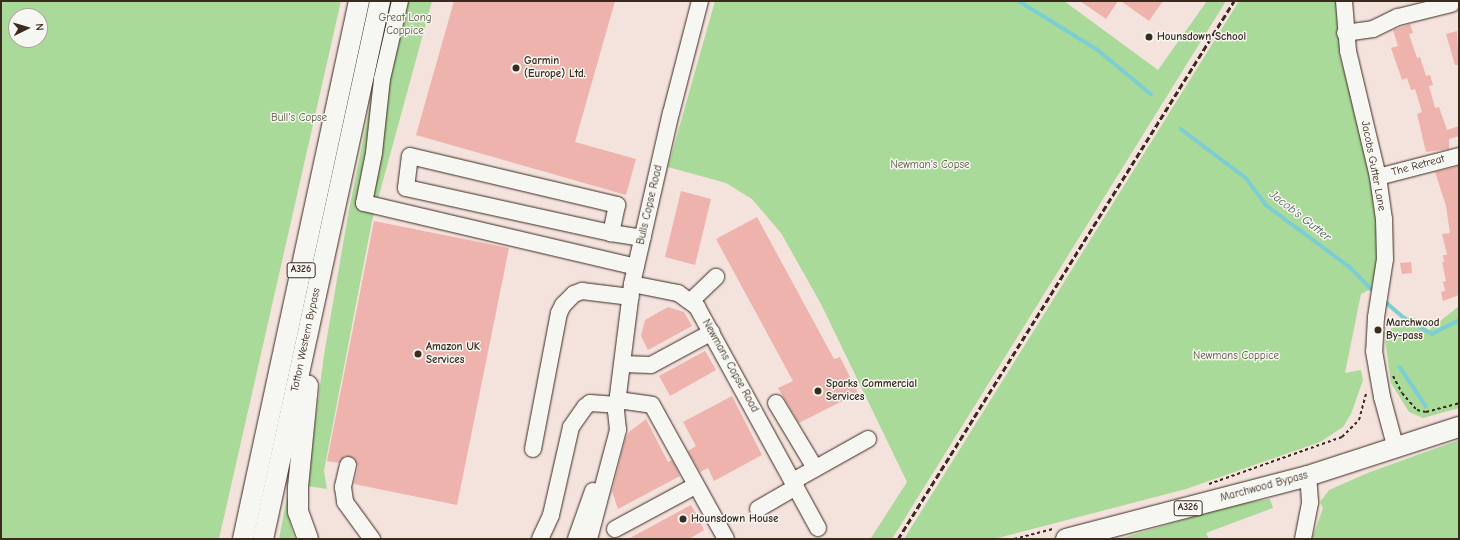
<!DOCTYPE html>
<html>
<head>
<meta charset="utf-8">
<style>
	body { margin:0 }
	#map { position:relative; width:1460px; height:540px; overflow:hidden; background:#f4e2dd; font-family:"Comic Neue",sans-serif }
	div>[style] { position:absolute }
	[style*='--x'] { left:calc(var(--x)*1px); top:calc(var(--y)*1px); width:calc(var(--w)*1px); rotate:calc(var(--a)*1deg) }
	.green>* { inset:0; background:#aada9a }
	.stream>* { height:3.5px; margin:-1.75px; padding:0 1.75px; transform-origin:1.75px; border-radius:1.75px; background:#7dced3 }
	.building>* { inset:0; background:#eeb3ad }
	.path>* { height:2px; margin-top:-1px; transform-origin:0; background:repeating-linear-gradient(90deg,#3b2a1e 0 3px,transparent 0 6px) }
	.roads { filter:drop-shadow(0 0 1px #3b2a1e) drop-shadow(0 0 1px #3b2a1e) }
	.minor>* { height:16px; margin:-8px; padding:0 8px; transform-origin:8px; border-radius:8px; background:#f6f6f2 }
	.major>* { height:20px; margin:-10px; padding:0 10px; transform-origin:10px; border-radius:10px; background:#f6f6f2 }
	.rail>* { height:3px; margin-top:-1.5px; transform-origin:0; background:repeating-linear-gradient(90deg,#3b2a1e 0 6px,transparent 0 9px) }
	.dots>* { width:11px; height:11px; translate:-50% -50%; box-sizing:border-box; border:2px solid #f6f6f2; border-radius:50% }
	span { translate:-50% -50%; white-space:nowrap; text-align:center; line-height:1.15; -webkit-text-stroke:3px #f6f6f2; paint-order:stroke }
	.shield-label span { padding:1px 3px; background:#f6f6f2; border:1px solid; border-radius:3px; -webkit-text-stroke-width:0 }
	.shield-label { font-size:10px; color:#3b2a1e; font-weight:700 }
	.park-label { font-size:11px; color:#57563d }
	.poi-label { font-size:11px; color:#3b2a1e; font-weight:700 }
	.left { translate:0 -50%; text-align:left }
	.street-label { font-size:11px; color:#3b2a1e }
	.water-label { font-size:12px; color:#4f5b54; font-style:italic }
	.frame { position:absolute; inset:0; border:2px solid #3b2a1e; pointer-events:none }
	.north { position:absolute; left:8px; top:8px; width:40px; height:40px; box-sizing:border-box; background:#f6f6f2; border:1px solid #aba49d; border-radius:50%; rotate:85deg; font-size:11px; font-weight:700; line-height:16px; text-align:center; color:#3b2a1e }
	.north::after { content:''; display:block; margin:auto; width:14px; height:18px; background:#3b2a1e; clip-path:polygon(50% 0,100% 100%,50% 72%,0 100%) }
</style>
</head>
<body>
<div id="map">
	<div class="green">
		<i style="clip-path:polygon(evenodd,1px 1px,341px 1px,219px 539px,1px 539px,1px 1px,16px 16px,40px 16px,40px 40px,16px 40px,16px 16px)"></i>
		<i style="clip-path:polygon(391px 1px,432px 1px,372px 221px,324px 471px,327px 489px,307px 486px,324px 355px,348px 215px)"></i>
		<i style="clip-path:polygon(715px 1px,1064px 1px,1158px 70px,1207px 1px,1226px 1px,892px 539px,857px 539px,871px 538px,907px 482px,821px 304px,781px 233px,752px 199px,726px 183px,668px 167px)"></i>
		<i style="clip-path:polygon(1239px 1px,1338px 1px,1340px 57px,1361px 131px,1378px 217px,1377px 265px,1371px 289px,1361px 294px,1345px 373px,1361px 370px,1363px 380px,1351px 414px,1343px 427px,1320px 442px,1186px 489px,994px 539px,904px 539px)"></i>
		<i style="clip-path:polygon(1459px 306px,1459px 408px,1423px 418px,1409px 412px,1391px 383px,1384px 332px,1415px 318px,1429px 330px)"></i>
		<i style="clip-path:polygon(1459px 440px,1459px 539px,1312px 539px,1323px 508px,1320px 502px,1329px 490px,1370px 472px)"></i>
		<i style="clip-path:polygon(287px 496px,291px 527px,295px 539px,279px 539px)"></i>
		<i style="clip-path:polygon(1270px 499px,1273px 508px,1206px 533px,1209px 539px,1119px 539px,1233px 505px)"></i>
	</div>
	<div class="stream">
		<i style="--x:1019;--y:1;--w:93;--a:31.8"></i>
		<i style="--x:1098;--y:50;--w:69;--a:39.7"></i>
		<i style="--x:1181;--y:129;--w:81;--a:37"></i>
		<i style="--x:1246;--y:178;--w:34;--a:53"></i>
		<i style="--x:1266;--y:205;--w:106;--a:36.5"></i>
		<i style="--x:1351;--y:268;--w:29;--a:46"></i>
		<i style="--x:1387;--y:303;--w:21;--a:41"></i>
		<i style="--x:1403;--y:317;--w:34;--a:30"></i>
		<i style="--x:1432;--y:334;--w:30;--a:-27"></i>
		<i style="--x:1400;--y:367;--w:47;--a:56.3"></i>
	</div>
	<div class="building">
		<i style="clip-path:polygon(454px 1px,615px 1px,575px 142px,636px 159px,626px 195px,416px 135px)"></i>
		<i style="clip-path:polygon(1080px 1px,1118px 1px,1106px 19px)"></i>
		<i style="clip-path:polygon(1121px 1px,1163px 1px,1149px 21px)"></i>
		<i style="clip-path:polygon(1410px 24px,1413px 33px,1409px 34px,1417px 58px,1420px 57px,1426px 76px,1430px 75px,1433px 85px,1429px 86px,1435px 108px,1439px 107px,1447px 130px,1459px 126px,1459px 136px,1449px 139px,1449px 149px,1426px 152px,1417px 114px,1422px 112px,1415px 89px,1411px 90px,1407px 78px,1402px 80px,1391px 48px,1398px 46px,1393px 30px)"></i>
		<i style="clip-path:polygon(1457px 31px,1459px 65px,1455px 65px,1446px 34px)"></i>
		<i style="clip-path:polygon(1459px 166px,1459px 295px,1443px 301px,1441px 292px,1445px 291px,1443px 282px,1446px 281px,1442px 262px,1444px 262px,1443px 255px,1447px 255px,1442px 234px,1450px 233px,1446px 206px,1435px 172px)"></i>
		<i style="clip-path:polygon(681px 191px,711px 199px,695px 265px,665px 257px)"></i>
		<i style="clip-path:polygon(757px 217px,834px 359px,840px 357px,858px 393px,799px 423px,778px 388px,793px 381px,716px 239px)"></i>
		<i style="clip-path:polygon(374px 221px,509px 248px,457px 505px,354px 484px,358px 467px,354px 458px,345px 456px,339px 463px,327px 461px)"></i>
		<i style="clip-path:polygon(1411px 262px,1412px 273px,1402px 274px,1400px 263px)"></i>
		<i style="clip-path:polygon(668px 307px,684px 312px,692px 326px,648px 350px,641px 336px,645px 320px)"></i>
		<i style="clip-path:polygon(705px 351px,716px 370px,670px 396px,659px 376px)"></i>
		<i style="clip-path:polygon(732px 396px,762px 455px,714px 481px,708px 468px,700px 472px,688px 451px,696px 446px,683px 422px)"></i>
		<i style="clip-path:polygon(646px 419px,668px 462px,672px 460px,680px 476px,618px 509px,612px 491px,625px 440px,629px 432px)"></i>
		<i style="clip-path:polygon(691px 505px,695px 512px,702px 516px,701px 524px,704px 530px,689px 539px,628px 539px)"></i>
	</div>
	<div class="path">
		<i style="--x:1393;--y:376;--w:19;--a:62"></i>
		<i style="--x:1402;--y:393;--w:23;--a:49"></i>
		<i style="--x:1417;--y:410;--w:9;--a:13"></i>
		<i style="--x:1426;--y:412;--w:34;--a:-15"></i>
		<i style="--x:1209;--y:484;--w:141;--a:-19.5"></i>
		<i style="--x:1342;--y:437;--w:24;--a:-45"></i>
		<i style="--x:1359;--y:420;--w:30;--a:-75"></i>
		<i style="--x:1014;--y:539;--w:40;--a:-14.4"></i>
	</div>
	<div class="roads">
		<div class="minor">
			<i style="--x:400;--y:1;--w:80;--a:103"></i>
			<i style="--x:382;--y:79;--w:74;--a:96.2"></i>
			<i style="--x:374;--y:153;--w:51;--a:101.3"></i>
			<i style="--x:364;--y:203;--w:279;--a:13.2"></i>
			<i style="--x:1344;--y:1;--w:50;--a:85.4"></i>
			<i style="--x:1348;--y:51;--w:130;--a:76.6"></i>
			<i style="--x:1378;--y:177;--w:42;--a:81.9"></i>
			<i style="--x:1384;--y:219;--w:40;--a:88.6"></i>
			<i style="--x:1385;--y:259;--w:59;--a:98.8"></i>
			<i style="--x:1376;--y:317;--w:34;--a:93"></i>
			<i style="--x:1374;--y:351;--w:47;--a:80.1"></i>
			<i style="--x:1382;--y:397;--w:54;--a:74.9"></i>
			<i style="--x:1345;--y:33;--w:28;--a:-8"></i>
			<i style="--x:1373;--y:29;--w:28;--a:-26"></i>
			<i style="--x:1398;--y:17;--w:55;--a:-13.8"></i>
			<i style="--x:1378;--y:177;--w:84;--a:-14.5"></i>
			<i style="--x:611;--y:233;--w:210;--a:-167.6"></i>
			<i style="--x:406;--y:188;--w:32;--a:-83"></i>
			<i style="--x:410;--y:156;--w:213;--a:13.3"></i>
			<i style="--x:617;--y:205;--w:29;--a:102"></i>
			<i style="--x:611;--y:233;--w:32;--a:9"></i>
			<i style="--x:632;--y:284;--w:47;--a:11.1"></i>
			<i style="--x:678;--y:293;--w:24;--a:36"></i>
			<i style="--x:697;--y:307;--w:252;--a:61.3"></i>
			<i style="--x:691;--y:301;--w:35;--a:-44"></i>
			<i style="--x:622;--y:364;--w:29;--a:2"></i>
			<i style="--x:651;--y:365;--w:69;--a:-28.4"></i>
			<i style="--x:618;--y:400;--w:34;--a:8"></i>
			<i style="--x:652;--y:405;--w:153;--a:61.1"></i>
			<i style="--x:776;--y:403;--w:76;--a:59"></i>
			<i style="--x:533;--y:449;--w:138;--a:-79.2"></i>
			<i style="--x:559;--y:313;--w:9;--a:-63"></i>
			<i style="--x:563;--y:305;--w:16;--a:-45"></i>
			<i style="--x:574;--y:294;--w:9;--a:-21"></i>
			<i style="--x:582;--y:291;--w:49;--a:7"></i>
			<i style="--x:348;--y:465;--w:23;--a:103"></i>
			<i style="--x:343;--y:487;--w:15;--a:82"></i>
			<i style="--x:345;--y:502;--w:46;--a:53.9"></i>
			<i style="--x:793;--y:481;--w:86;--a:-29.2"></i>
			<i style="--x:758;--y:509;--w:44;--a:-30.1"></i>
			<i style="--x:615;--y:529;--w:91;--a:-28.3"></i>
			<i style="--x:540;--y:539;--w:26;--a:-65"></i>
			<i style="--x:551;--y:515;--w:90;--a:-77.2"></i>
			<i style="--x:571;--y:427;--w:24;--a:-55"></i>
			<i style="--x:585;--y:407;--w:6;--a:-39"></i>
			<i style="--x:590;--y:403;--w:27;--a:4"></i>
			<i style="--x:576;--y:539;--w:51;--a:-70.5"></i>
			<i style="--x:589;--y:539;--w:113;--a:-75.1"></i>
			<i style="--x:618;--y:430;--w:19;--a:-96"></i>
			<i style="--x:616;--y:411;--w:128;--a:-82.8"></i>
			<i style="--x:632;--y:284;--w:175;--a:-77.2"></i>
			<i style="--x:671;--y:113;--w:116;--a:-75.5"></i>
			<i style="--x:1303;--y:539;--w:38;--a:-79"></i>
			<i style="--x:1310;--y:502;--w:26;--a:-94"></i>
		</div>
		<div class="major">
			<i style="--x:243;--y:539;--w:550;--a:-77.83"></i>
			<i style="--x:263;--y:539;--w:551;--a:-77.73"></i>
			<i style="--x:308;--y:539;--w:29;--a:-110"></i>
			<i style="--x:298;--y:512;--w:25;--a:-90"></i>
			<i style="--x:298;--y:487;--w:102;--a:-84.4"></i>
			<i style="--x:1066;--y:539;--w:250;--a:-14.6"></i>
			<i style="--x:1308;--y:476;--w:159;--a:-18"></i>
		</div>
	</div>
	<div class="rail">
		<i style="--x:898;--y:539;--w:634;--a:-58.01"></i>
	</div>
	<div class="dots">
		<i style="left:1149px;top:37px;background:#3b2a1e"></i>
		<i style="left:516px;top:68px;background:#3b2a1e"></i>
		<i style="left:1378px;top:330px;background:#3b2a1e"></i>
		<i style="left:418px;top:354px;background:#3b2a1e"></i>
		<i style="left:818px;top:391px;background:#3b2a1e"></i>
		<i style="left:683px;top:519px;background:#3b2a1e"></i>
	</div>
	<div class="shield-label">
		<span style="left:301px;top:270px">A326</span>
		<span style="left:1188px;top:508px">A326</span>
	</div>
	<div class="park-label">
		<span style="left:405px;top:25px">Great Long<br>Coppice</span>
		<span style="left:299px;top:118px">Bull's Copse</span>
		<span style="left:930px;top:165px">Newman's Copse</span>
		<span style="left:1236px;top:356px">Newmans Coppice</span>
	</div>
	<div class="poi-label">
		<span class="left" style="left:1157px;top:37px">Hounsdown School</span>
		<span class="left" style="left:524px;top:68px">Garmin<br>(Europe) Ltd.</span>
		<span class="left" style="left:1386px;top:330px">Marchwood<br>By-pass</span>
		<span class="left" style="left:426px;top:354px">Amazon UK<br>Services</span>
		<span class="left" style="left:826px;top:391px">Sparks Commercial<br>Services</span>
		<span class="left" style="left:691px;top:519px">Hounsdown House</span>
	</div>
	<div class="street-label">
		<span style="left:1373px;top:166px;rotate:79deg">Jacobs Gutter Lane</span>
		<span style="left:1418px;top:166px;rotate:-15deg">The Retreat</span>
		<span style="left:650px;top:205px;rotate:-77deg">Bulls Copse Road</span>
		<span style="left:306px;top:340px;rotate:-78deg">Totton Western Bypass</span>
		<span style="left:730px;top:366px;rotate:61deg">Newmans Copse Road</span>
		<span style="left:1264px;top:487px;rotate:-15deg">Marchwood Bypass</span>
	</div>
	<div class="water-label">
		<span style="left:1300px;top:216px;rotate:38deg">Jacob's Gutter</span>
	</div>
	<div class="frame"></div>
	<div class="north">N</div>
</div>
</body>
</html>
